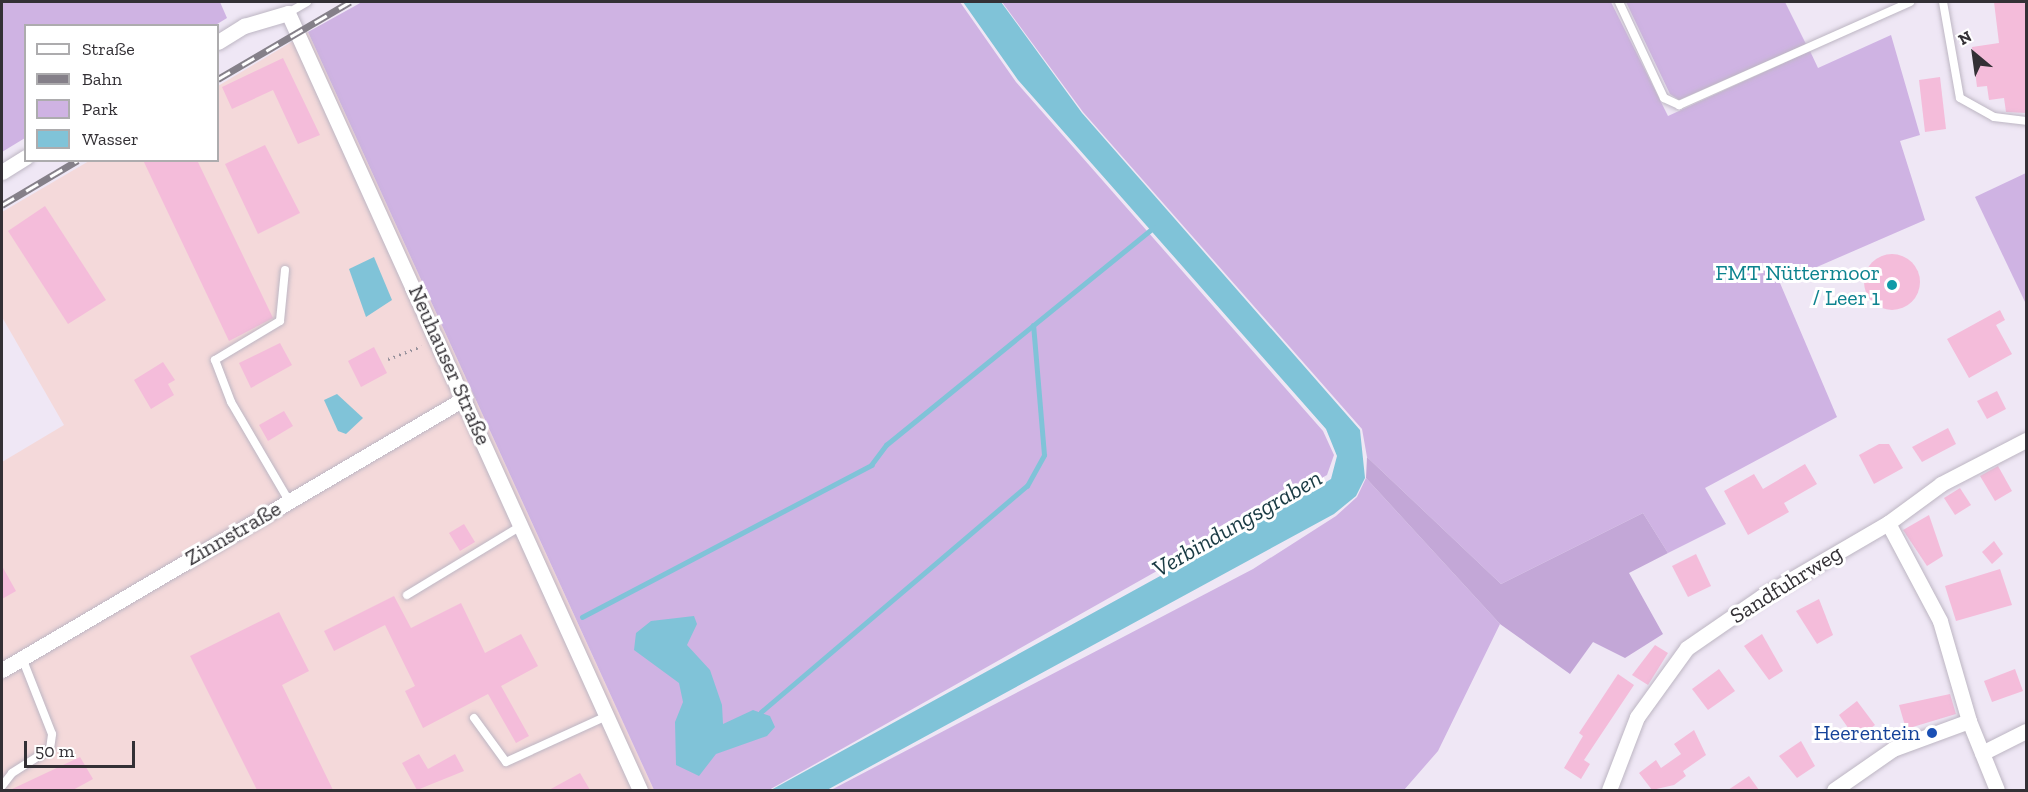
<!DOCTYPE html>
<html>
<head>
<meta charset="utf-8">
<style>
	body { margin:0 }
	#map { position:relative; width:2028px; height:792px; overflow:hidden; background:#efe7f5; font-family:"Zilla Slab",serif }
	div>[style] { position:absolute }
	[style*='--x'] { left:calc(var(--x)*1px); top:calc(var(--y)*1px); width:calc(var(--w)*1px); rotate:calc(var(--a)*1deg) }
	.commercial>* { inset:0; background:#f4d9da }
	.green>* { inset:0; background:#cfb3e3 }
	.forest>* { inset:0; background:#c3a7d7 }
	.water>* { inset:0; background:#80c3d8 }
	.stream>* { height:4.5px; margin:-2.25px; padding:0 2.25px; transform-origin:2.25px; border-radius:2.25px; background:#80c3d8 }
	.building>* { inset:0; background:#f4bcda }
	.round { border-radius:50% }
	.path>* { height:3px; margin-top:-1.5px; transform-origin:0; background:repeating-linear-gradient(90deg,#98929c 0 1.5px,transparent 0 6px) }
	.roads { filter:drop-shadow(0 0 2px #bdb6c3) drop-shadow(0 0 2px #bdb6c3) }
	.lane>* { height:8px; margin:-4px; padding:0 4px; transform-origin:4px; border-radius:4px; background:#fff }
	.street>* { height:15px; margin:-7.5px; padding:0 7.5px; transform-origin:7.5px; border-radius:7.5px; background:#fff }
	.rail>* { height:7px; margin-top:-3.5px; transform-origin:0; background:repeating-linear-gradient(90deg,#fff 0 14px,#858089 0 28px); box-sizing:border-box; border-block:2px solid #858089 }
	.dots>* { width:16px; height:16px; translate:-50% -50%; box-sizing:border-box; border:3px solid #fff; border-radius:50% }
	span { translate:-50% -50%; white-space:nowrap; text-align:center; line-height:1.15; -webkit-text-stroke:6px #fff; paint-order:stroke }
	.culture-label { font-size:22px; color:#0d838f }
	.right { translate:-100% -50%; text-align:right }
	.street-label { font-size:22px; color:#333035 }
	.transit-label { font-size:22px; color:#164399 }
	.water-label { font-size:24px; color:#193a43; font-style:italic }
	.frame { position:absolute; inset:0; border:3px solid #333035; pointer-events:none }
	.legend { position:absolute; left:24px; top:24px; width:195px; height:138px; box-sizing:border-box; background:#fff; border:2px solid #adacae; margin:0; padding:8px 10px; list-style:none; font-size:18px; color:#333035 }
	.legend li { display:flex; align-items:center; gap:12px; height:30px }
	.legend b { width:30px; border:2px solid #adacae }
	.north { position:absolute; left:1944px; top:24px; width:60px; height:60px; -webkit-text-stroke:4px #fff; paint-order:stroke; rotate:331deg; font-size:16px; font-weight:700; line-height:24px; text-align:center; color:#333035 }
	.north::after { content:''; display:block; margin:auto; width:21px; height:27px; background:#333035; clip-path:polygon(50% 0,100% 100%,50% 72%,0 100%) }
	.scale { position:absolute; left:24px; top:741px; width:111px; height:27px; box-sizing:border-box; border:3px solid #333035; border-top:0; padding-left:8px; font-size:18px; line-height:21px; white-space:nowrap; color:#333035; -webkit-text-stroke:4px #fff; paint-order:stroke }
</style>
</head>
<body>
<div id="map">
	<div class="commercial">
		<i style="clip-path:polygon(308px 32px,654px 790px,2px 790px,2px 462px,64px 425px,2px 317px,2px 212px,89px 161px,218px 160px,218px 86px)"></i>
	</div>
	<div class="green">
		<i style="clip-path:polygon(2px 2px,220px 2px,227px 18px,214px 26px,26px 26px,25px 138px,2px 152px)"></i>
		<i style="clip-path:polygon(362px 2px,960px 2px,1016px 82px,1323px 431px,1334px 455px,1327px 475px,769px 790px,654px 790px,308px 32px)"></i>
		<i style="clip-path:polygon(1002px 2px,1611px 2px,1668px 116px,1810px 51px,1818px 68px,1891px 35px,1920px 135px,1900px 141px,1925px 220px,1780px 283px,1837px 417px,1705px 488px,1726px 524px,1668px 553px,1643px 513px,1501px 584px,1367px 457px,1362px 429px,1083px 112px)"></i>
		<i style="clip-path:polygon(1626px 2px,1785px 2px,1806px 44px,1679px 100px,1670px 94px)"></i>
		<i style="clip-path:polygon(2026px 173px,2026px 304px,1975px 197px)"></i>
		<i style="clip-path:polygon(1366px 478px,1500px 624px,1438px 751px,1404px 790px,831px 790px,1253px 569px,1336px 516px,1357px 497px)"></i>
	</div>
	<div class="forest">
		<i style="clip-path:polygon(1367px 457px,1501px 584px,1643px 513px,1668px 553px,1629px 573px,1663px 634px,1625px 658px,1593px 642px,1570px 674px,1500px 624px,1366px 478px)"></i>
	</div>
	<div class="water">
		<i style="clip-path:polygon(963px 2px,1001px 2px,1082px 113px,1360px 430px,1365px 478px,1356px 496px,1334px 514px,827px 790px,771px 790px,1284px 508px,1331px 479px,1337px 456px,1326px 429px,1018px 80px)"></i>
		<i style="clip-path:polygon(374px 257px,392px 300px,366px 317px,349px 269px)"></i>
		<i style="clip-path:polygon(337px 394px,363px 418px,346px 434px,338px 431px,324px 400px)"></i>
		<i style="clip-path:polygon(694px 616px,697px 624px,687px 645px,710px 670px,722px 705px,723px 724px,753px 710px,770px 716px,775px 727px,767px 736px,716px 754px,699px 776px,676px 765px,675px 722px,683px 702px,679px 683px,634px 650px,636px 633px,651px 621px)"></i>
	</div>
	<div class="stream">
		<i style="--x:582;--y:617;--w:327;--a:-27.7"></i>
		<i style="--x:871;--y:465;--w:25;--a:-53"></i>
		<i style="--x:886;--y:445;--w:345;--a:-39.1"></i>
		<i style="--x:761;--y:712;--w:349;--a:-40.4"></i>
		<i style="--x:1027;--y:486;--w:35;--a:-61"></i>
		<i style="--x:1044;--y:455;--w:130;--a:-94.8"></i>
	</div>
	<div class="building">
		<i style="clip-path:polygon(1994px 2px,2026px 2px,2026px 113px,2006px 112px,2004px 98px,1989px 100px,1987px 86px,1977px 87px,1972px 47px,1999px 43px)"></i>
		<i style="clip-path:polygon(283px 58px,320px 135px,298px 144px,273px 90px,232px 109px,222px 87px)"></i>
		<i style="clip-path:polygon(1940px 77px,1946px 129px,1925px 132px,1919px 80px)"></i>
		<i style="clip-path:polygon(265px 145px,300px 213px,258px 234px,225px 164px)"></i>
		<i style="clip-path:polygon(143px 160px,197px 160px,273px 318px,229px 341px)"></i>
		<i style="clip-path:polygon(45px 206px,106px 300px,68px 324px,8px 231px)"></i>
		<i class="round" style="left:1864px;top:254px;width:56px;height:56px"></i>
		<i style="clip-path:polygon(2000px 310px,2005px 320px,1996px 325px,2012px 354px,1969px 378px,1947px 339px)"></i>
		<i style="clip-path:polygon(280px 343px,292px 365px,251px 388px,239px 363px)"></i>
		<i style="clip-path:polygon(374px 347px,387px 373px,361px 387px,348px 361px)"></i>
		<i style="clip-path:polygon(163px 362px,175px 380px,168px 384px,174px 395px,151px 409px,134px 380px)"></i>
		<i style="clip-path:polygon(1997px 391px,2006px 409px,1987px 419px,1977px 401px)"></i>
		<i style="clip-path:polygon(284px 411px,293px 426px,268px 441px,259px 425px)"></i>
		<i style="clip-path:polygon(1948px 428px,1956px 444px,1922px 462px,1912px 447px)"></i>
		<i style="clip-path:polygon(1879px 444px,1889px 444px,1903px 468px,1874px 484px,1859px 455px)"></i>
		<i style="clip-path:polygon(1805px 464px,1817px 484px,1784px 503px,1789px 512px,1748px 535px,1724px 491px,1754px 474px,1763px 489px)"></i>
		<i style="clip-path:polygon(1998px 466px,2012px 491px,1995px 501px,1980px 476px)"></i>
		<i style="clip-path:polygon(1960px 488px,1971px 505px,1955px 515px,1944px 498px)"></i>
		<i style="clip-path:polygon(1929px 515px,1943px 556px,1927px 566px,1903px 530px)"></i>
		<i style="clip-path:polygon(464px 524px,475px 542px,460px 551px,449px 533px)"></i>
		<i style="clip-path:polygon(1994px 541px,2003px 554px,1992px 564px,1982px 552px)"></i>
		<i style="clip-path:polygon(1696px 554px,1711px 586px,1688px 597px,1672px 566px)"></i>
		<i style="clip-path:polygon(2px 566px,16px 591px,2px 599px)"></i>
		<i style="clip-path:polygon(2000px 569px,2012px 605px,1956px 621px,1945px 586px)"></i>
		<i style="clip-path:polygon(394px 596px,411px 628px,461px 603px,485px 653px,521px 634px,538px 666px,501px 686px,529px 736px,516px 743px,488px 694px,423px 728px,405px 691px,415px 686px,385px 625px,334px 651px,324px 631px)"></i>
		<i style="clip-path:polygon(1819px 599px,1833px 635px,1817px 644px,1796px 611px)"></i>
		<i style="clip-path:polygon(279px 612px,309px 671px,282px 685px,333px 790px,257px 790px,190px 656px)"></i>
		<i style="clip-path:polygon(1762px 634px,1783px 671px,1769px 680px,1744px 646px)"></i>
		<i style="clip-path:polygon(1655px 645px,1668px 653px,1648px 685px,1632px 675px)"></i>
		<i style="clip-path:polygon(1719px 669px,1735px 691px,1708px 710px,1692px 689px)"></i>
		<i style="clip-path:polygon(2015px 669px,2023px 691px,1992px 702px,1984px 681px)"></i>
		<i style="clip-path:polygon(1618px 674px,1634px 685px,1584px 760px,1590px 764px,1581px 779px,1564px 768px,1583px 736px,1579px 733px)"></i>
		<i style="clip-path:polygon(1950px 694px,1956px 714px,1906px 729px,1899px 705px)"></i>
		<i style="clip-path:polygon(1857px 701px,1875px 725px,1856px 739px,1839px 715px)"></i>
		<i style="clip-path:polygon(1694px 730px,1706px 755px,1683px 771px,1686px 776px,1674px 785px,1652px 790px,1639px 773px,1656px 760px,1661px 768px,1681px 754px,1674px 744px)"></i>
		<i style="clip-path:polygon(1801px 741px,1815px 766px,1797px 778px,1779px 756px)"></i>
		<i style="clip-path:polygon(419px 754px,428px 769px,455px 754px,464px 771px,417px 790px,402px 763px)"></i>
		<i style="clip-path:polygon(80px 757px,93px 779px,73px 790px,10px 790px)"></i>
		<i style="clip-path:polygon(580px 773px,590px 790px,549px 790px)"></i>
		<i style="clip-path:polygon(1749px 776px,1759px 790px,1728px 790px)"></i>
	</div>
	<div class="path">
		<i style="--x:388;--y:359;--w:36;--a:-21"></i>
	</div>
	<div class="roads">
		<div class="lane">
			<i style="--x:1619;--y:2;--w:106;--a:64.9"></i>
			<i style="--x:1664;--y:98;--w:17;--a:25"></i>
			<i style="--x:1679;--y:105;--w:253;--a:-24"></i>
			<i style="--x:1943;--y:2;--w:97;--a:80"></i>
			<i style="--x:1960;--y:98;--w:39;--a:29"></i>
			<i style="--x:1994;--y:117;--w:32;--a:7"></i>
			<i style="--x:288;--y:13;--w:22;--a:-30"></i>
			<i style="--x:285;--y:270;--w:51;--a:95.6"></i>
			<i style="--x:280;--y:321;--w:76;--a:149"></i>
			<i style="--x:215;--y:360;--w:45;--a:69.1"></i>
			<i style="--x:231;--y:402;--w:115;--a:59.6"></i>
			<i style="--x:407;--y:595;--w:133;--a:-31.2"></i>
			<i style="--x:474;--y:718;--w:54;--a:54"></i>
			<i style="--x:506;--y:762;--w:111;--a:-24.5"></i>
			<i style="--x:2;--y:786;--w:16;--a:-52"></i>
			<i style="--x:12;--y:773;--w:45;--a:-32.3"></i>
			<i style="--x:50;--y:749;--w:15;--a:-82"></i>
			<i style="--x:52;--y:734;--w:82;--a:-111.5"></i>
		</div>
		<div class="street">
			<i style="--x:218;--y:42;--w:31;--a:-32"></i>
			<i style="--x:244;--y:26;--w:46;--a:-16.5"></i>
			<i style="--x:288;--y:13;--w:853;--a:65.63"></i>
			<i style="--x:2;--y:172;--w:28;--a:-32"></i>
			<i style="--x:1888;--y:523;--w:111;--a:62"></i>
			<i style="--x:1940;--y:621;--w:104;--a:73.8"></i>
			<i style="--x:1969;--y:721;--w:74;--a:67.9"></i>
			<i style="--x:2;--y:670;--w:537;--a:-30.43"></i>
			<i style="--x:1982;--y:753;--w:49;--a:-26.6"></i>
			<i style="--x:1609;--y:790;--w:78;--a:-69"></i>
			<i style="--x:1637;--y:717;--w:85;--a:-54.1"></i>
			<i style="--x:1687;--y:648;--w:90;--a:-34.6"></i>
			<i style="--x:1761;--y:597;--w:147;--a:-30.2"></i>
			<i style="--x:1888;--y:523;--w:66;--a:-36.3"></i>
			<i style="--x:1941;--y:484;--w:96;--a:-27.4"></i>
			<i style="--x:1834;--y:790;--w:72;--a:-34.8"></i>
			<i style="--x:1893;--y:749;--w:81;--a:-20.2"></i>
		</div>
	</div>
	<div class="rail">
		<i style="--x:218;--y:79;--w:153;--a:-30.3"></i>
		<i style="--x:2;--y:205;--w:88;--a:-30.6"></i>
	</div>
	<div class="dots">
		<i style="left:1892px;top:285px;background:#0f9aa8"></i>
		<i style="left:1932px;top:733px;background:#1a4fb4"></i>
	</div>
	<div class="culture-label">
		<span class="right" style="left:1880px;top:285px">FMT Nüttermoor<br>/ Leer 1</span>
	</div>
	<div class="street-label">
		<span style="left:450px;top:365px;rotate:66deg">Neuhauser Straße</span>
		<span style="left:233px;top:533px;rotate:-30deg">Zinnstraße</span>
		<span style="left:1786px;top:584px;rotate:-32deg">Sandfuhrweg</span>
	</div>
	<div class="transit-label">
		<span class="right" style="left:1920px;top:733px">Heerentein</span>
	</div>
	<div class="water-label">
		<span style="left:1237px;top:523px;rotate:-30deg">Verbindungsgraben</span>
	</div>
	<div class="frame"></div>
	<ul class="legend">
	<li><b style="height:8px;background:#fff"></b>Straße</li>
	<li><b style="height:8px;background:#858089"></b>Bahn</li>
	<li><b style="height:16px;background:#cfb3e3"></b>Park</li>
	<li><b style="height:16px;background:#80c3d8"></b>Wasser</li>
	</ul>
	<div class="north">N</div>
	<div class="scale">50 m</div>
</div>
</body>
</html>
